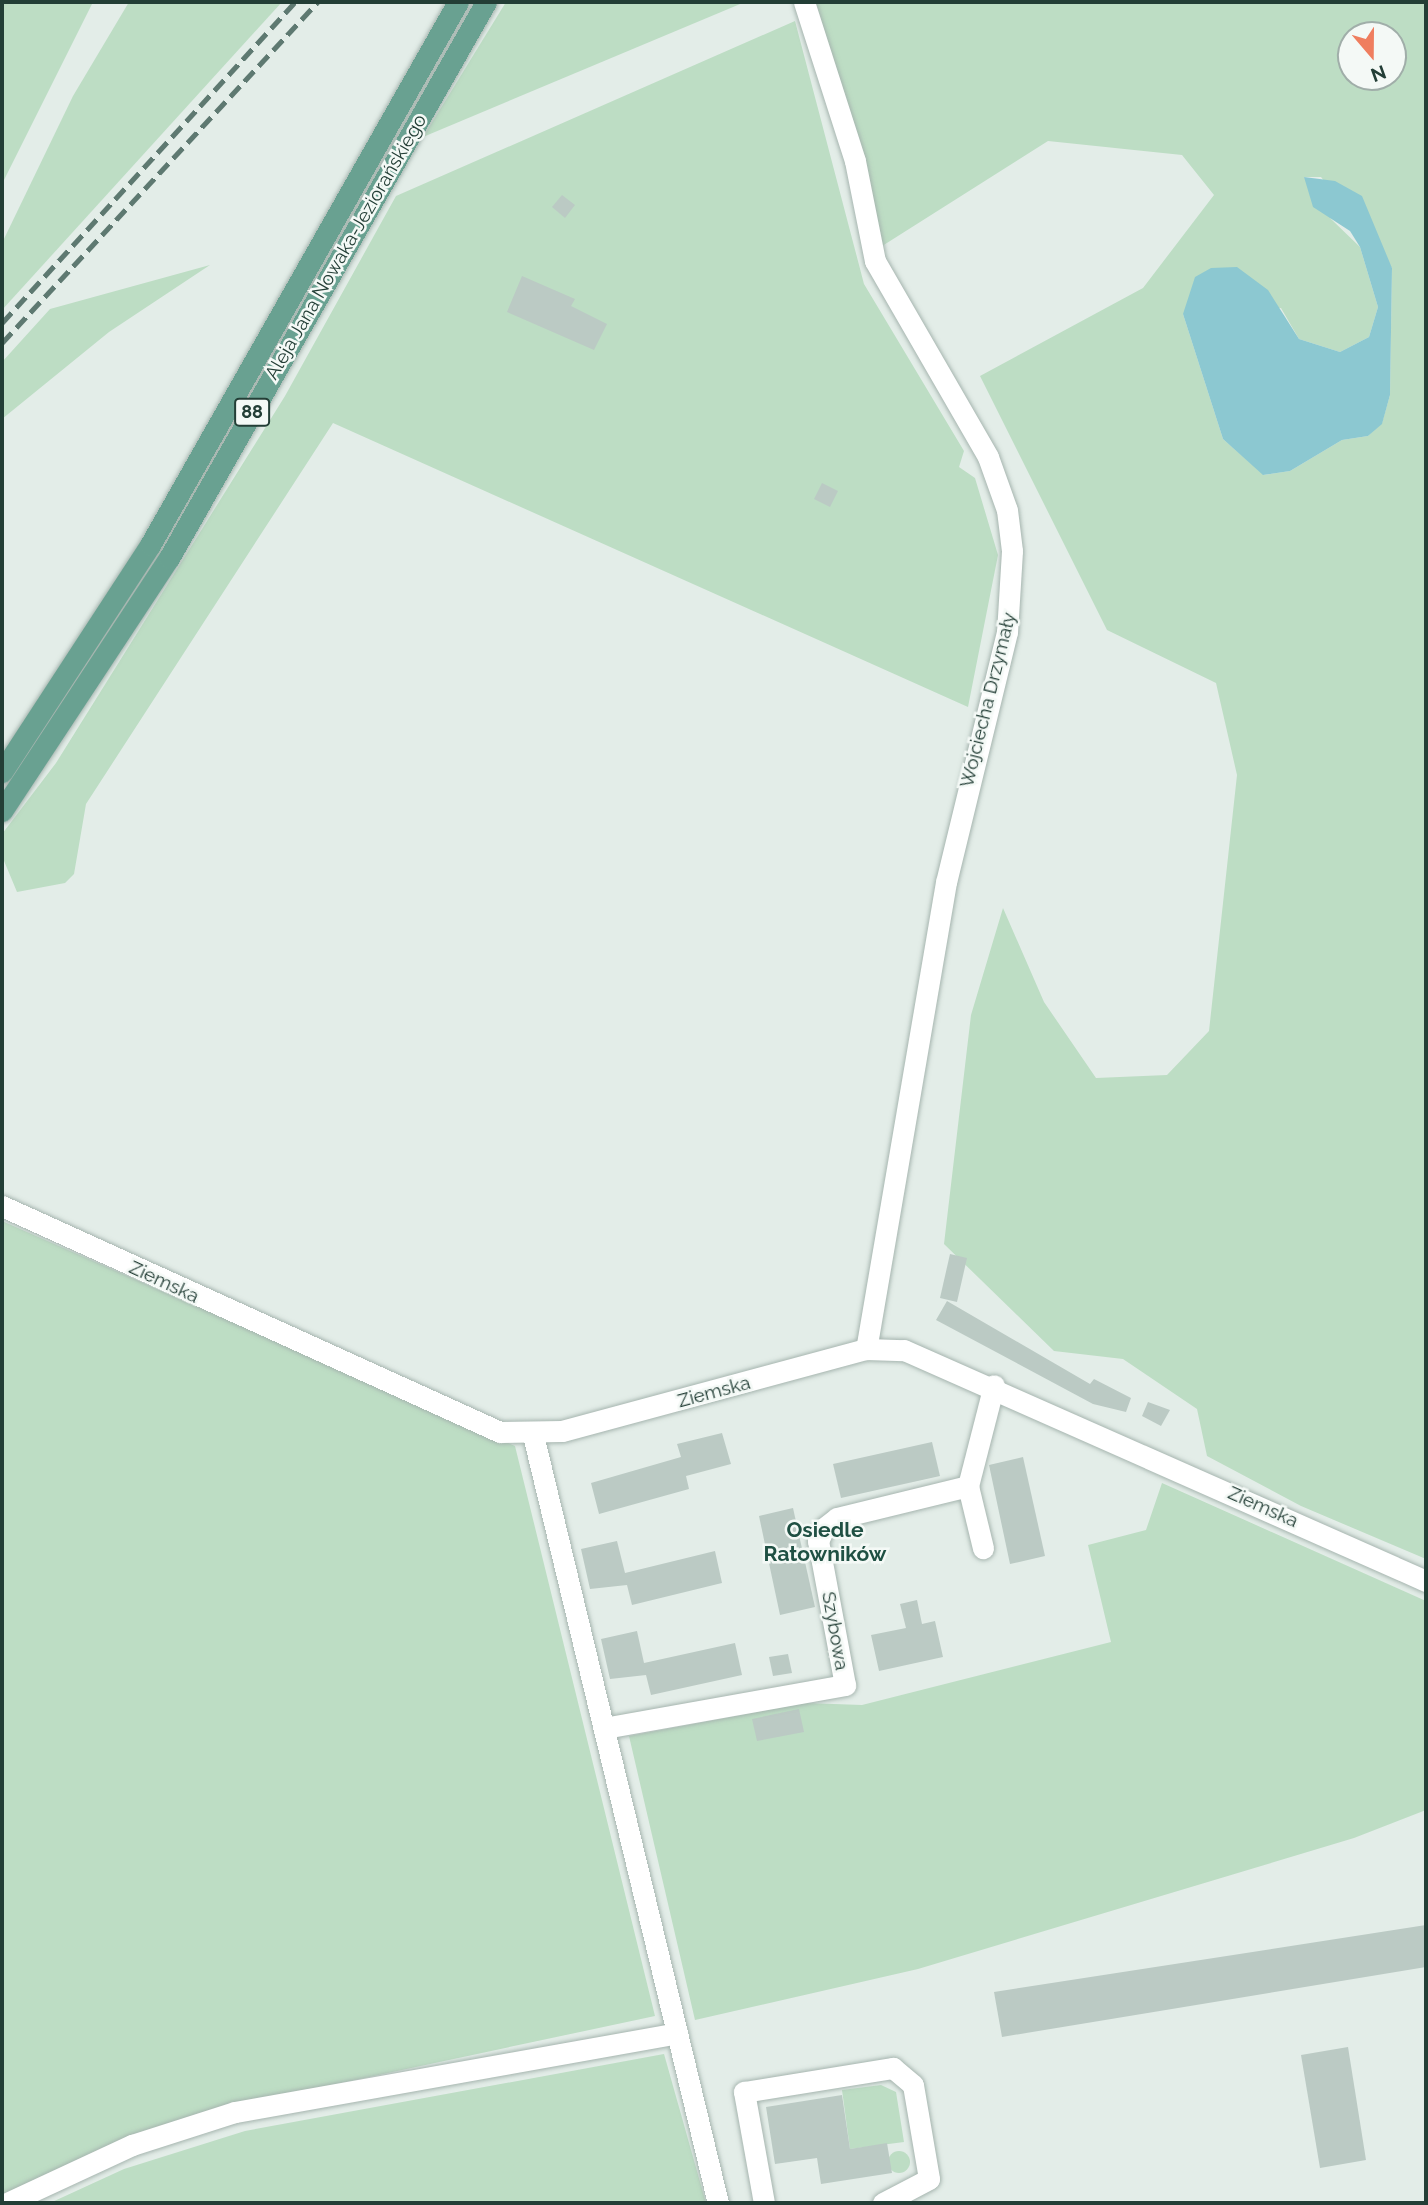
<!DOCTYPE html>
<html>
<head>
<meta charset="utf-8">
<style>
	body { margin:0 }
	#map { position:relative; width:1428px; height:2205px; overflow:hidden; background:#e3ede8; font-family:Raleway,sans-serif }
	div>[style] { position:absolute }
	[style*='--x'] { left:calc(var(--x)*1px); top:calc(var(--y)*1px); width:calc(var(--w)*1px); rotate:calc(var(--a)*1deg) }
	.green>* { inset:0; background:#bdddc4 }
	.round { border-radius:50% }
	.water>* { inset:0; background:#8cc8d1 }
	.building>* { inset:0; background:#bbcac4 }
	.roads { filter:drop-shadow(0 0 2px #a6b5af) drop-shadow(0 0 2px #a6b5af) }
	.minor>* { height:21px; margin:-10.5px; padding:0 10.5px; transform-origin:10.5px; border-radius:10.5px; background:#fff }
	.major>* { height:21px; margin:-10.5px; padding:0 10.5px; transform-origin:10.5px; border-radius:10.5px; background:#69a191 }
	.rail>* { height:5px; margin-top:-2.5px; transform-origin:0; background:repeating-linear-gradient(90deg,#5e7971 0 14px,transparent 0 21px) }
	span { translate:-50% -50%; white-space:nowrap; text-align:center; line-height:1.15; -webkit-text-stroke:5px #f4f9f6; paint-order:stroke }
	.shield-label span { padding:2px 5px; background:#f4f9f6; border:2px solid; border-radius:5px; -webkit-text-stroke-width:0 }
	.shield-label { font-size:18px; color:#233e36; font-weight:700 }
	.street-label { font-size:19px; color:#233e36 }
	.neighbourhood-label { font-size:21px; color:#1f5043; font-weight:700 }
	.frame { position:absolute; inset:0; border:4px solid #233e36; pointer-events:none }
	.north { position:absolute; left:1337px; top:21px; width:70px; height:70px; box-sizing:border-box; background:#f4f9f6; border:2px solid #a0aea9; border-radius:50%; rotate:160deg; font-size:19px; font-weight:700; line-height:28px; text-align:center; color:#233e36 }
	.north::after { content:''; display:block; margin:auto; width:24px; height:32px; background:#ef7e5f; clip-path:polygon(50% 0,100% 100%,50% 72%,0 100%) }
</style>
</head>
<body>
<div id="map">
	<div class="green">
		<i style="clip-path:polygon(2px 2px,93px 2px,2px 184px)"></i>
		<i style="clip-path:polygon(129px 2px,282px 2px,2px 310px,2px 243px,73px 96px)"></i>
		<i style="clip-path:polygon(506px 2px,745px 2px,423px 137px)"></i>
		<i style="clip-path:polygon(evenodd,816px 2px,1426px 2px,1426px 1559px,1301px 1506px,1207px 1456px,1197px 1409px,1123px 1359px,1054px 1351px,944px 1244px,971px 1015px,1003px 908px,1044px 1002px,1096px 1078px,1167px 1075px,1209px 1031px,1237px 775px,1216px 683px,1107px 630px,980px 376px,1143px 288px,1214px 195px,1182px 155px,1048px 141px,879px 248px,870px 190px,816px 2px,1351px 35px,1393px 35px,1393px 77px,1351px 77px,1351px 35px,816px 2px,1304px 177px,1321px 177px,1392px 268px,1390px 395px,1382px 423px,1368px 436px,1342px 440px,1290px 471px,1264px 475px,1223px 439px,1183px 314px,1281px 308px,1299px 339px,1340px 352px,1369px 337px,1378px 307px,1360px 247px,1331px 219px,1304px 177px)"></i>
		<i style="clip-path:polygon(795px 21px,864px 284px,964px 451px,959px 467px,975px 478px,998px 555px,968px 707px,333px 423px,86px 804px,74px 874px,65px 883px,17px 892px,2px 856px,2px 834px,56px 763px,285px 396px,396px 196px)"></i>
		<i style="clip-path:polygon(210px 265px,109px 332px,2px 419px,2px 362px,50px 309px)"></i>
		<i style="clip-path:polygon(2px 1221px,515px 1446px,655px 2016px,294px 2093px,2px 2198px)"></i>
		<i style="clip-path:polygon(1162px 1483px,1426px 1601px,1426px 1810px,1354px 1838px,918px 1969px,695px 2020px,629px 1736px,805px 1703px,862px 1705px,1111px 1642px,1088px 1545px,1146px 1530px)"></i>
		<i style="clip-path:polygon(664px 2054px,706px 2203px,50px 2203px,124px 2169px,245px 2131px)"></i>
		<i style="clip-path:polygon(881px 2085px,896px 2092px,904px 2142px,850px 2149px,842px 2090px)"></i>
		<i class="round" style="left:888px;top:2151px;width:22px;height:22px"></i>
	</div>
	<div class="water">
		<i style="clip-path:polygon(1304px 177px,1335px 181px,1362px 196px,1392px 268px,1390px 395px,1382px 424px,1368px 436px,1342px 440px,1290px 471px,1263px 475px,1223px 439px,1183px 314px,1195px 277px,1211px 268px,1237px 267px,1268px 290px,1299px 339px,1340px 352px,1369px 337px,1378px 307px,1360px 247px,1350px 231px,1313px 207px)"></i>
	</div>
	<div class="building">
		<i style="clip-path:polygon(562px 195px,575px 205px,565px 218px,552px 207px)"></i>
		<i style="clip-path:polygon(522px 276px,575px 299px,571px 306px,607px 324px,594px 350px,507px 312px)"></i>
		<i style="clip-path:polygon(822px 483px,838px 491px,830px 507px,814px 499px)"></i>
		<i style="clip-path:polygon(950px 1254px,967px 1258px,957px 1302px,940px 1298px)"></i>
		<i style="clip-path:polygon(947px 1301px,1090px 1384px,1094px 1379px,1131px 1398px,1126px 1412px,1093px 1404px,936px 1320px)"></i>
		<i style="clip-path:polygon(1148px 1402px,1170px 1410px,1161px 1426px,1142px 1416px)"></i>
		<i style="clip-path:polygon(722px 1433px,731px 1464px,686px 1476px,689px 1489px,599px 1514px,591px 1483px,681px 1457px,677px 1444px)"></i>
		<i style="clip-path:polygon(932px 1442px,940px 1476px,841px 1498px,833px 1464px)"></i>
		<i style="clip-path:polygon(1023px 1457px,1045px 1556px,1010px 1564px,989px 1465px)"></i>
		<i style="clip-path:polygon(793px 1508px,815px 1607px,780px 1615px,759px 1516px)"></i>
		<i style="clip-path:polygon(617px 1541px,625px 1573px,715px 1551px,722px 1583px,632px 1605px,627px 1585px,590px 1589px,581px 1549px)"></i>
		<i style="clip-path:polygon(917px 1600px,922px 1624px,935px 1621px,943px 1657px,879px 1671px,871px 1635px,906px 1628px,900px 1604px)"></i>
		<i style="clip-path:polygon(637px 1631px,644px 1663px,735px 1643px,742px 1675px,651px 1695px,646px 1675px,610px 1679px,601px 1639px)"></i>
		<i style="clip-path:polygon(788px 1654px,792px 1673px,773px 1676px,769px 1657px)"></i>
		<i style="clip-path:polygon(799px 1709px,804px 1732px,757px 1741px,752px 1719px)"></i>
		<i style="clip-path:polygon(1426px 1925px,1426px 1967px,1002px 2037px,994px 1992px)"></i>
		<i style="clip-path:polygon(1348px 2047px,1366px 2160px,1320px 2168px,1301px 2055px)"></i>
		<i style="clip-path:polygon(842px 2095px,850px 2149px,887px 2143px,892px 2173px,821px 2184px,817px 2158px,775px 2164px,766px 2107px)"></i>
	</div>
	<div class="roads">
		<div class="minor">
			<i style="--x:804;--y:2;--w:167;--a:72.2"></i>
			<i style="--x:855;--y:161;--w:102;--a:78.7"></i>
			<i style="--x:875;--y:261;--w:226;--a:60"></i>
			<i style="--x:988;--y:457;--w:56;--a:70.3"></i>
			<i style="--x:1007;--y:510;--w:41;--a:83"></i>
			<i style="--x:1012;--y:551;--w:81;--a:93.5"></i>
			<i style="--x:1007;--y:632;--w:257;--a:103.7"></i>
			<i style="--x:946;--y:882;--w:474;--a:99.7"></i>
			<i style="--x:2;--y:1206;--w:547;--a:24.41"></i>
			<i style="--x:500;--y:1432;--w:62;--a:-0.9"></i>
			<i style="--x:562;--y:1431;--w:315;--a:-15.1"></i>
			<i style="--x:866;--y:1349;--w:38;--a:2"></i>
			<i style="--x:904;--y:1350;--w:571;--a:23.87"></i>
			<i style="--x:533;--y:1435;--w:790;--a:76.46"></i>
			<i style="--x:968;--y:1486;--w:64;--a:76.4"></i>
			<i style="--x:604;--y:1728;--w:245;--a:-10.1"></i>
			<i style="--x:845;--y:1685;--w:147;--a:-100.6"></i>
			<i style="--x:818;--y:1541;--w:14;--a:-65"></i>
			<i style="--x:824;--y:1528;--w:16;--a:-38"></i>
			<i style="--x:837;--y:1518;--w:135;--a:-13.7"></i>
			<i style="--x:968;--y:1486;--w:104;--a:-75.6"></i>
			<i style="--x:7;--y:2203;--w:138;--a:-24.9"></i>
			<i style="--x:132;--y:2145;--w:108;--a:-17.8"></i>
			<i style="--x:235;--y:2112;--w:449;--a:-10.1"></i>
			<i style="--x:764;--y:2203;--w:113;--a:-100.2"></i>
			<i style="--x:744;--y:2092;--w:151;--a:-9.2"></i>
			<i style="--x:893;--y:2068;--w:26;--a:40"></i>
			<i style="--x:913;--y:2085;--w:95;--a:80.3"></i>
			<i style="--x:929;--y:2179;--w:52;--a:152.4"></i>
		</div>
		<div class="major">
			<i style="--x:2;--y:772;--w:271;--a:-56.9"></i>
			<i style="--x:150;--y:545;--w:624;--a:-60.44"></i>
			<i style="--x:2;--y:811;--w:303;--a:-56.6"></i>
			<i style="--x:169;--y:558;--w:640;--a:-60.31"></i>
		</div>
	</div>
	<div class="rail">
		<i style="--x:2;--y:323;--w:435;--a:-47.6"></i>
		<i style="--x:2;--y:343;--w:465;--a:-47.2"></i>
	</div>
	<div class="shield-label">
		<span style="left:252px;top:412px">88</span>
	</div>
	<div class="street-label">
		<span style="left:346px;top:247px;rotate:-60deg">Aleja Jana Nowaka-Jeziorańskiego</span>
		<span style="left:988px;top:700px;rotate:-76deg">Wojciecha Drzymały</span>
		<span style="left:164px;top:1282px;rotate:25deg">Ziemska</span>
		<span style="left:714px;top:1392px;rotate:-15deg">Ziemska</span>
		<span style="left:1263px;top:1507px;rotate:24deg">Ziemska</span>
		<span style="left:835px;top:1631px;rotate:80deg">Szybowa</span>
	</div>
	<div class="neighbourhood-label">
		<span style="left:825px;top:1542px">Osiedle<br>Ratowników</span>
	</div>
	<div class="frame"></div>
	<div class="north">N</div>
</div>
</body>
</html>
